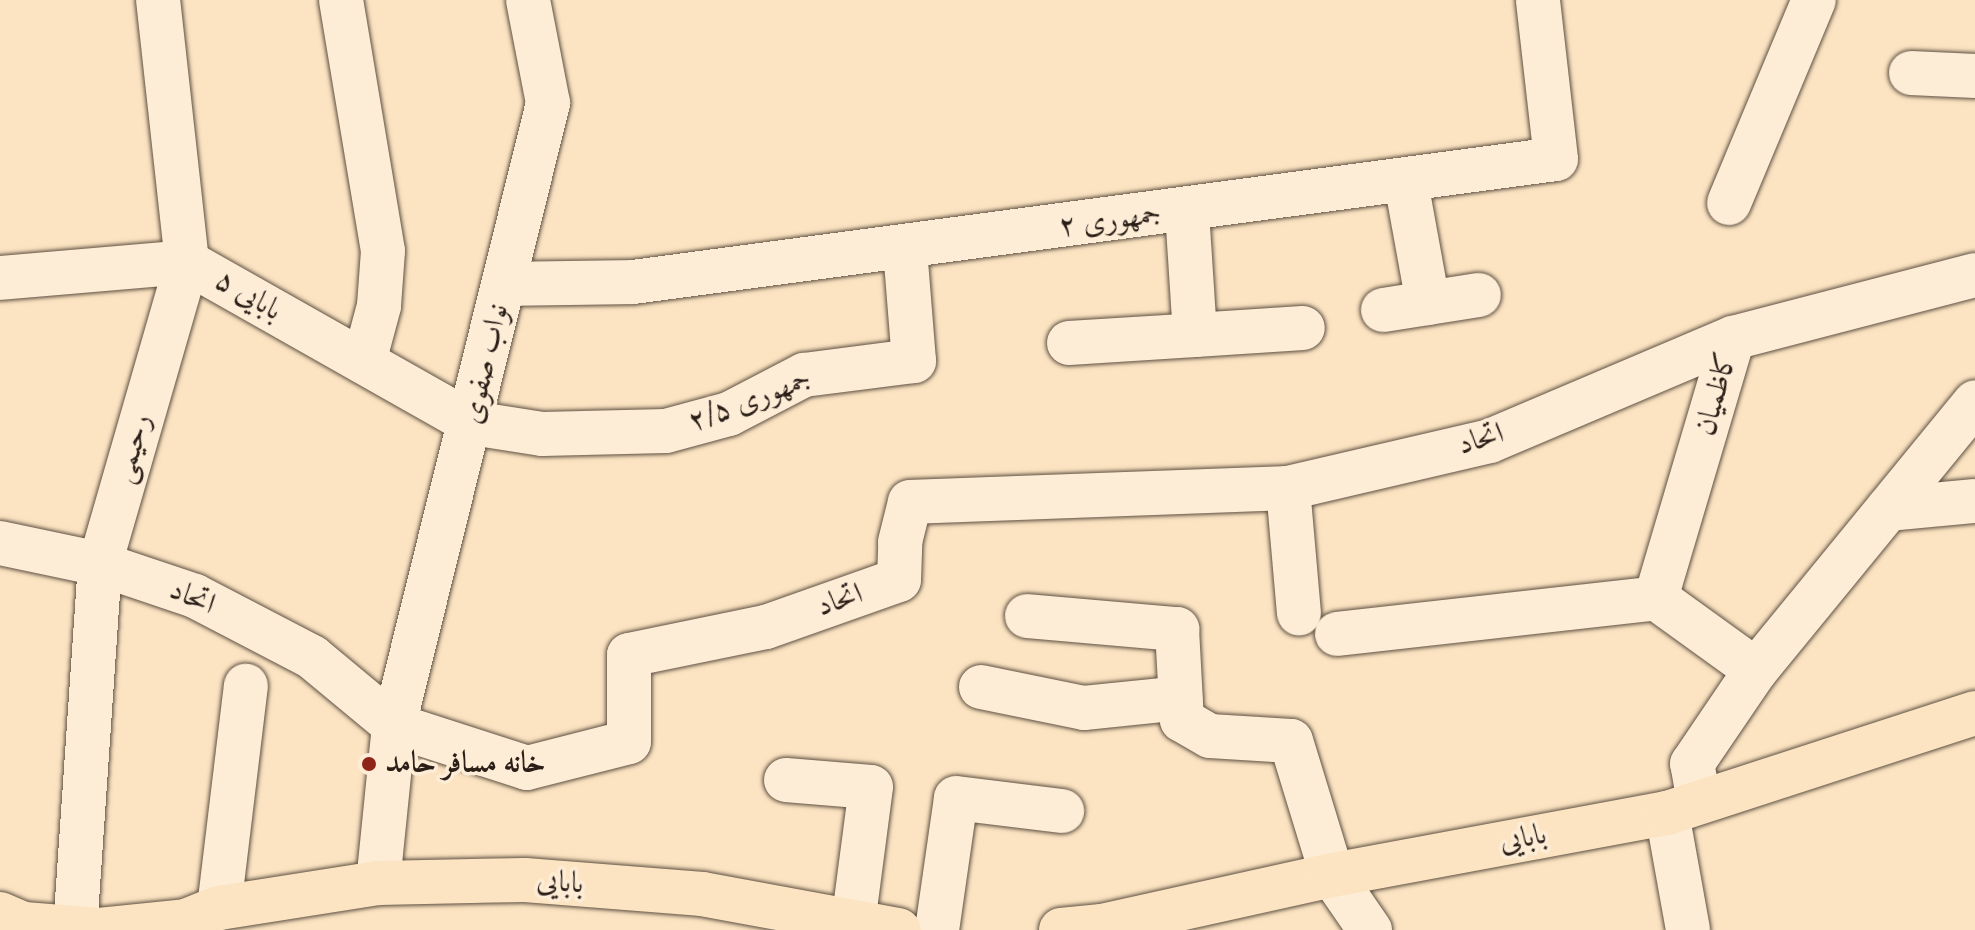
<!DOCTYPE html>
<html>
<head>
<meta charset="utf-8">
<style>
	body { margin:0 }
	#map { position:relative; width:1975px; height:930px; overflow:hidden; background:#fce4c2; font-family:"IM FELL DW Pica",Amiri,serif }
	div>[style] { position:absolute }
	[style*='--x'] { left:calc(var(--x)*1px); top:calc(var(--y)*1px); width:calc(var(--w)*1px); rotate:calc(var(--a)*1deg) }
	.roads { filter:drop-shadow(0 0 2px #5e5042) drop-shadow(0 0 2px #5e5042) }
	.minor>* { height:44px; margin:-22px; padding:0 22px; transform-origin:22px; border-radius:22px; background:#fdedd7 }
	.major>* { height:44px; margin:-22px; padding:0 22px; transform-origin:22px; border-radius:22px; background:#fce4c2 }
	.dots>* { width:22px; height:22px; translate:-50% -50%; box-sizing:border-box; border:4px solid #fdedd7; border-radius:50% }
	span { translate:-50% -50%; white-space:nowrap; text-align:center; line-height:1.15; -webkit-text-stroke:7px #fdedd7; paint-order:stroke }
	.street-label { font-size:30px; color:#2a1e17 }
	.poi-label { font-size:30px; color:#2a1e17; font-weight:700 }
	.left { translate:0 -50%; text-align:left }
</style>
</head>
<body>
<div id="map">
	<div class="roads">
		<div class="minor">
			<i style="--x:341;--y:0;--w:254;--a:80.5"></i>
			<i style="--x:383;--y:251;--w:55;--a:94.2"></i>
			<i style="--x:379;--y:306;--w:58;--a:105"></i>
			<i style="--x:1911;--y:73;--w:64;--a:2.7"></i>
			<i style="--x:1406;--y:182;--w:123;--a:79.7"></i>
			<i style="--x:1729;--y:203;--w:220;--a:-67.3"></i>
			<i style="--x:0;--y:278;--w:188;--a:-4.9"></i>
			<i style="--x:187;--y:262;--w:327;--a:29.5"></i>
			<i style="--x:472;--y:423;--w:71;--a:8.9"></i>
			<i style="--x:542;--y:434;--w:124;--a:-1.4"></i>
			<i style="--x:666;--y:431;--w:65;--a:-15.1"></i>
			<i style="--x:729;--y:414;--w:85;--a:-27.5"></i>
			<i style="--x:804;--y:375;--w:111;--a:-7.3"></i>
			<i style="--x:914;--y:361;--w:113;--a:-94.6"></i>
			<i style="--x:504;--y:284;--w:129;--a:-0.9"></i>
			<i style="--x:633;--y:282;--w:931;--a:-7.59"></i>
			<i style="--x:1556;--y:159;--w:160;--a:-96.5"></i>
			<i style="--x:1383;--y:310;--w:97;--a:-8.9"></i>
			<i style="--x:1195;--y:335;--w:108;--a:-3.7"></i>
			<i style="--x:1069;--y:343;--w:126;--a:-3.6"></i>
			<i style="--x:1195;--y:335;--w:124;--a:-93.7"></i>
			<i style="--x:1288;--y:488;--w:126;--a:85"></i>
			<i style="--x:1888;--y:509;--w:87;--a:-5.3"></i>
			<i style="--x:0;--y:543;--w:102;--a:11.9"></i>
			<i style="--x:100;--y:564;--w:100;--a:18.6"></i>
			<i style="--x:195;--y:596;--w:132;--a:27.5"></i>
			<i style="--x:312;--y:657;--w:107;--a:39.7"></i>
			<i style="--x:394;--y:725;--w:140;--a:17.9"></i>
			<i style="--x:527;--y:768;--w:105;--a:-14.3"></i>
			<i style="--x:629;--y:742;--w:87;--a:-90"></i>
			<i style="--x:629;--y:655;--w:140;--a:-11.6"></i>
			<i style="--x:766;--y:627;--w:141;--a:-19.5"></i>
			<i style="--x:899;--y:580;--w:38;--a:-88"></i>
			<i style="--x:900;--y:542;--w:41;--a:-76"></i>
			<i style="--x:910;--y:502;--w:378;--a:-2.1"></i>
			<i style="--x:1288;--y:488;--w:207;--a:-13.1"></i>
			<i style="--x:1490;--y:441;--w:264;--a:-23"></i>
			<i style="--x:1733;--y:338;--w:250;--a:-14.6"></i>
			<i style="--x:1656;--y:598;--w:271;--a:-73.5"></i>
			<i style="--x:1027;--y:616;--w:151;--a:5"></i>
			<i style="--x:1177;--y:629;--w:91;--a:86.9"></i>
			<i style="--x:1182;--y:720;--w:32;--a:30"></i>
			<i style="--x:1210;--y:736;--w:81;--a:3.5"></i>
			<i style="--x:1291;--y:741;--w:140;--a:73"></i>
			<i style="--x:1332;--y:875;--w:67;--a:55.4"></i>
			<i style="--x:1337;--y:634;--w:321;--a:-6.4"></i>
			<i style="--x:1656;--y:598;--w:123;--a:35.8"></i>
			<i style="--x:981;--y:687;--w:105;--a:11.5"></i>
			<i style="--x:1084;--y:708;--w:97;--a:-5.9"></i>
			<i style="--x:786;--y:780;--w:85;--a:4.7"></i>
			<i style="--x:871;--y:787;--w:137;--a:97.5"></i>
			<i style="--x:1699;--y:802;--w:39;--a:-100"></i>
			<i style="--x:1692;--y:764;--w:114;--a:-55.8"></i>
			<i style="--x:1756;--y:670;--w:346;--a:-50.7"></i>
			<i style="--x:1667;--y:813;--w:119;--a:79.8"></i>
			<i style="--x:378;--y:883;--w:159;--a:-84.2"></i>
			<i style="--x:394;--y:725;--w:641;--a:-76.09"></i>
			<i style="--x:548;--y:103;--w:105;--a:-101"></i>
			<i style="--x:219;--y:908;--w:224;--a:-83.1"></i>
			<i style="--x:75;--y:930;--w:367;--a:-86.1"></i>
			<i style="--x:100;--y:564;--w:314;--a:-73.9"></i>
			<i style="--x:187;--y:262;--w:264;--a:-96.3"></i>
			<i style="--x:937;--y:930;--w:133;--a:-81.8"></i>
			<i style="--x:956;--y:798;--w:107;--a:7"></i>
		</div>
		<div class="major">
			<i style="--x:0;--y:914;--w:26;--a:23"></i>
			<i style="--x:24;--y:924;--w:75;--a:4.6"></i>
			<i style="--x:99;--y:930;--w:87;--a:-5.9"></i>
			<i style="--x:186;--y:921;--w:35;--a:-22"></i>
			<i style="--x:219;--y:908;--w:161;--a:-8.9"></i>
			<i style="--x:378;--y:883;--w:147;--a:-1.2"></i>
			<i style="--x:525;--y:880;--w:178;--a:4.5"></i>
			<i style="--x:702;--y:894;--w:200;--a:10.4"></i>
			<i style="--x:1061;--y:930;--w:41;--a:-5.6"></i>
			<i style="--x:1102;--y:926;--w:236;--a:-12.5"></i>
			<i style="--x:1332;--y:875;--w:341;--a:-10.5"></i>
			<i style="--x:1667;--y:813;--w:324;--a:-18"></i>
		</div>
	</div>
	<div class="dots">
		<i style="left:369px;top:764px;background:#8f2418"></i>
	</div>
	<div class="street-label">
		<span style="left:1110px;top:221px;rotate:-8deg">جمهوری ۲</span>
		<span style="left:248px;top:296px;rotate:30deg">بابایی ۵</span>
		<span style="left:486px;top:364px;rotate:-77deg">نواب صفوی</span>
		<span style="left:1717px;top:394px;rotate:-74deg">کاظمیان</span>
		<span style="left:750px;top:401px;rotate:-21deg">جمهوری ۲/۵</span>
		<span style="left:1481px;top:440px;rotate:-17deg">اتحاد</span>
		<span style="left:133px;top:449px;rotate:-74deg">رحیمی</span>
		<span style="left:192px;top:598px;rotate:23deg">اتحاد</span>
		<span style="left:840px;top:601px;rotate:-19deg">اتحاد</span>
		<span style="left:1523px;top:839px;rotate:-11deg">بابایی</span>
		<span style="left:560px;top:883px;rotate:4deg">بابایی</span>
	</div>
	<div class="poi-label">
		<span class="left" style="left:385px;top:764px">خانه مسافر حامد</span>
	</div>
</div>
</body>
</html>
